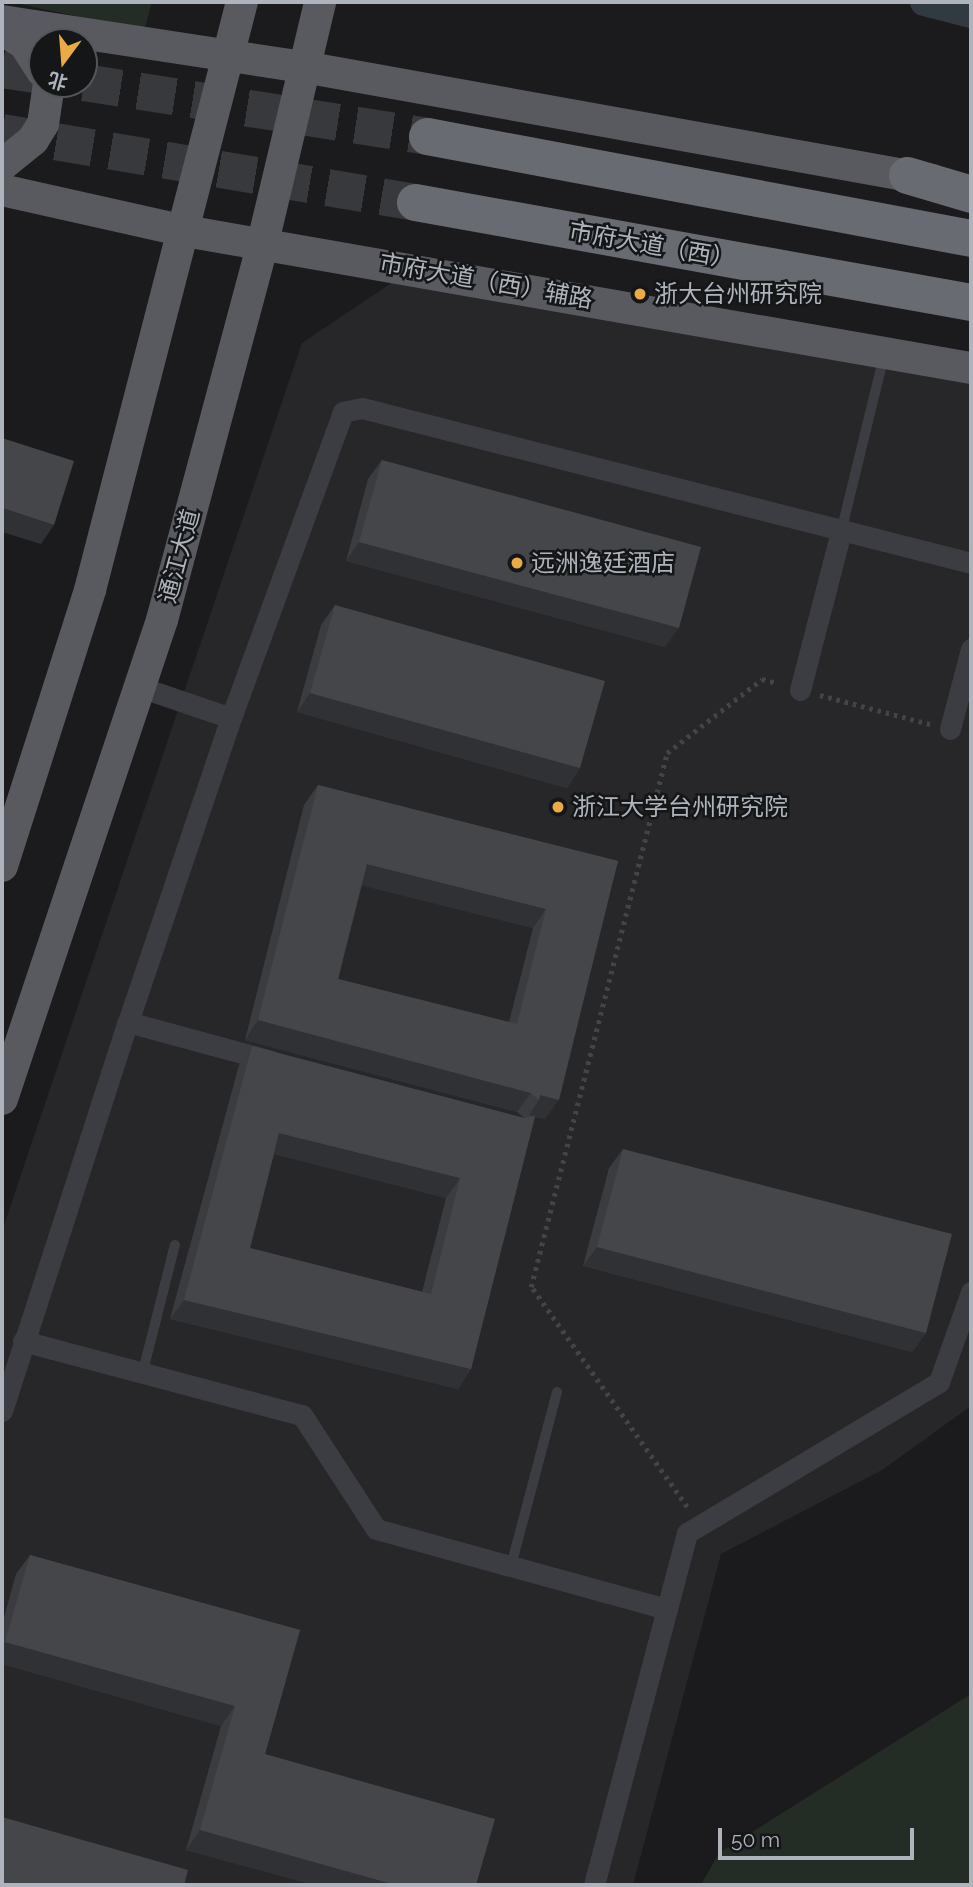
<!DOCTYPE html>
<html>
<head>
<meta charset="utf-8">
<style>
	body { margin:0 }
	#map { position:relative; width:973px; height:1887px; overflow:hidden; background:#1b1b1d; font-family:Raleway,"Noto Sans SC",sans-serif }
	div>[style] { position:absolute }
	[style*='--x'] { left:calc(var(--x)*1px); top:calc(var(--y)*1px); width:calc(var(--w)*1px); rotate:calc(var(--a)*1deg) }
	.built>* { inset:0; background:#27272a }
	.green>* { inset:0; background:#242d25 }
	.canal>* { height:28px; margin:-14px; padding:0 14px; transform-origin:14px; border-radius:14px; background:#313a41 }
	.highway-tunnel>* { height:37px; margin-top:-18.5px; transform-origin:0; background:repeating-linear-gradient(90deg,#38393d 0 37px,transparent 0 55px) }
	.path>* { height:4.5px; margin-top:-2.25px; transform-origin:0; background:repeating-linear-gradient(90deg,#424449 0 3.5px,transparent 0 8.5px) }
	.lane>* { height:10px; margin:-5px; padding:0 5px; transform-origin:5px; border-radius:5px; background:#3c3d42 }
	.street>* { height:21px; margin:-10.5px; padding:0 10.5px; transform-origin:10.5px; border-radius:10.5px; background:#3c3d42 }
	.primary>* { height:32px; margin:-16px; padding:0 16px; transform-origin:16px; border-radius:16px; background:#585a60 }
	.highway>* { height:37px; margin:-18.5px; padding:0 18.5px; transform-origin:18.5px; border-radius:18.5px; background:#686b72 }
	.wall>* { inset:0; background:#3b3c40 }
	.shaded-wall>* { inset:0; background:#303134 }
	.building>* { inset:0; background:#45464a }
	.dots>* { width:19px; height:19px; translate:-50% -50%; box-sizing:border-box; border:4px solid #151618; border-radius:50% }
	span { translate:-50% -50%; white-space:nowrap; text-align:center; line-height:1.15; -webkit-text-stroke:5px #151618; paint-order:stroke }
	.street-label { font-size:24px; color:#aeb3bc }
	.poi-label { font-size:24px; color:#aeb3bc }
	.left { translate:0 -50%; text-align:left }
	.frame { position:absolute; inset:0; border:4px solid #aeb3bc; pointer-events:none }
	.north { position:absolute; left:28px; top:28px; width:70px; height:70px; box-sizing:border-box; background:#151618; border:2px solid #52555a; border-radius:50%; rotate:196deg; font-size:19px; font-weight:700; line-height:28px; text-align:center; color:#aeb3bc }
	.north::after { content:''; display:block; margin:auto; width:24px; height:32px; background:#ebab44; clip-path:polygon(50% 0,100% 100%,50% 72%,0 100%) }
	.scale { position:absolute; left:718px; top:1828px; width:196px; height:32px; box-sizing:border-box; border:4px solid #aeb3bc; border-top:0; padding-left:9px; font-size:21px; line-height:24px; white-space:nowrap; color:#aeb3bc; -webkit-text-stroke:5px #151618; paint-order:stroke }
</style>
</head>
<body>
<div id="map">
	<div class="built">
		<i style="clip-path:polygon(399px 278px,971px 384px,971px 1406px,882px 1470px,721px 1554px,633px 1885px,2px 1885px,2px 1231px,302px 343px)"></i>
	</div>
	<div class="green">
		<i style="clip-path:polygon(11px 2px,152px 2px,144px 31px)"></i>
		<i style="clip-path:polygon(971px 1694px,971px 1885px,701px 1885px,719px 1853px)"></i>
	</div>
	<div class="canal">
		<i style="--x:924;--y:2;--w:49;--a:14.3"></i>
	</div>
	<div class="highway-tunnel">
		<i style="--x:2;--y:69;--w:40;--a:8.5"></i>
		<i style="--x:84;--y:82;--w:347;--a:8.9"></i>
		<i style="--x:2;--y:132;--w:419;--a:9.6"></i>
	</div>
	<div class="path">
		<i style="--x:820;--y:695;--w:114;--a:14.8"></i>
		<i style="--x:687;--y:1507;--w:270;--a:-125.3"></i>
		<i style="--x:531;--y:1287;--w:551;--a:-75.71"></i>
		<i style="--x:667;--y:753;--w:120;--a:-37.9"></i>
		<i style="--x:762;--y:679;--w:16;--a:15"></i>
	</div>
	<div class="lane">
		<i style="--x:842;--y:528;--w:177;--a:-76.3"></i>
		<i style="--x:142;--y:1375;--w:134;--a:-75.8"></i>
		<i style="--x:511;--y:1566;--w:180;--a:-75.2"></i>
	</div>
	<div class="street">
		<i style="--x:140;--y:687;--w:96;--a:18.8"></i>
		<i style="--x:800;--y:690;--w:167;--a:-75.5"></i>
		<i style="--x:950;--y:729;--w:83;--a:-75.3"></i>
		<i style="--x:128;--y:1022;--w:321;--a:-71.3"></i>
		<i style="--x:231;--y:718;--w:326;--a:-69.9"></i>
		<i style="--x:343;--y:412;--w:19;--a:-12"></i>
		<i style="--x:362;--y:408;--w:628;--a:14.28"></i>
		<i style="--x:23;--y:1341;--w:289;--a:14.9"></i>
		<i style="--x:302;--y:1415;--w:136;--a:57"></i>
		<i style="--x:376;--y:1529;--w:302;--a:15.4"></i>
		<i style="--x:2;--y:1411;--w:409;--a:-72.1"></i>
		<i style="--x:128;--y:1022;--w:149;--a:15.2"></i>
		<i style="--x:594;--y:1885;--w:364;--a:-75.2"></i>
		<i style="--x:687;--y:1533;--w:294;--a:-30.9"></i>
		<i style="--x:939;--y:1382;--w:96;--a:-70.4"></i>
	</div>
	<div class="primary">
		<i style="--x:2;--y:21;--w:305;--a:8.7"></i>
		<i style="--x:304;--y:67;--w:638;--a:10.2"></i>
		<i style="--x:2;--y:30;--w:26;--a:31"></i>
		<i style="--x:24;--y:43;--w:33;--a:57"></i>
		<i style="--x:2;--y:165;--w:40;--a:-39"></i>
		<i style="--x:33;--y:140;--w:19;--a:-58"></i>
		<i style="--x:43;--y:124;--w:40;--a:-81.5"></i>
		<i style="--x:2;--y:190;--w:188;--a:12.6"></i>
		<i style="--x:185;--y:231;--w:798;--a:9.89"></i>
		<i style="--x:2;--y:866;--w:290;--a:-72.3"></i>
		<i style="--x:90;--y:590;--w:607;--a:-75.51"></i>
		<i style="--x:2;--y:1099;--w:505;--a:-71.53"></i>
		<i style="--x:162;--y:620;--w:391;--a:-75"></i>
		<i style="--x:263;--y:242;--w:247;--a:-76.6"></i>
	</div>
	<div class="highway">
		<i style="--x:427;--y:136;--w:553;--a:10.62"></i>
		<i style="--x:907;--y:175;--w:67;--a:16.5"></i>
		<i style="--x:415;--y:202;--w:565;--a:10.2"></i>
	</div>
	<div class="wall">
		<i style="clip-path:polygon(382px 460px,665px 647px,346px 561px,368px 479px)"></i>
		<i style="clip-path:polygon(335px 605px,580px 768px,567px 788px,297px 712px,321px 625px)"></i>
		<i style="clip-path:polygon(evenodd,318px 785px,618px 861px,545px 1119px,535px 1117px,471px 1369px,458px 1389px,170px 1319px,239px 1065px,252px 1046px,524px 1118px,517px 1112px,245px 1040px,304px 805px,318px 785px,361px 885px,533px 928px,509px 1022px,338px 979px,361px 885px,318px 785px,274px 1154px,446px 1198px,422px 1292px,250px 1248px,274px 1154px)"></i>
		<i style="clip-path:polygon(623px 1149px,926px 1333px,912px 1352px,583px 1266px,609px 1168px)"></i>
		<i style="clip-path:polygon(30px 1555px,300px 1630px,265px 1754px,476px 1885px,314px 1885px,186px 1850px,221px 1726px,2px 1664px,2px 1625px,16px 1574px)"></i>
	</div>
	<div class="shaded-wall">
		<i style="clip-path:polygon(2px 508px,54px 525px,41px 544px,2px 532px)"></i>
		<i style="clip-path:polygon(359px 542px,679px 628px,665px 647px,346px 561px)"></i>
		<i style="clip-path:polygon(310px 693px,580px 768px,567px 788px,297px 712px)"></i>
		<i style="clip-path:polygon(367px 864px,546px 909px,533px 928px,353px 883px)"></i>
		<i style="clip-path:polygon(258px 1020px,531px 1093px,517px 1112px,245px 1040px)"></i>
		<i style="clip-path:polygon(540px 1095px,559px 1100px,545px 1119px,529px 1115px,539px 1100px)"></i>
		<i style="clip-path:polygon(279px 1133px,460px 1178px,446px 1198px,266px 1152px)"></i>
		<i style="clip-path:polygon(597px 1247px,926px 1333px,912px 1352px,583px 1266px)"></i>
		<i style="clip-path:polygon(184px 1300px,471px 1369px,458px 1389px,170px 1319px)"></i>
		<i style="clip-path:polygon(5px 1642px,235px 1706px,221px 1726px,2px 1664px,2px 1647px)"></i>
		<i style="clip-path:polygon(200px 1830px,396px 1885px,314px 1885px,186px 1850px)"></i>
	</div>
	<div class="building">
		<i style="clip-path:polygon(2px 438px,74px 461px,54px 525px,2px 508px)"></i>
		<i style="clip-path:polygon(382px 460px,701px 547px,679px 628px,359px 542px)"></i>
		<i style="clip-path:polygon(335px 605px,605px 681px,580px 768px,310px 693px)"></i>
		<i style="clip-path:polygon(evenodd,318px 785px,618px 861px,559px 1100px,540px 1095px,539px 1100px,531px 1093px,258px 1020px,318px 785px,367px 864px,546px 909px,517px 1024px,338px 979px,367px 864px)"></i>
		<i style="clip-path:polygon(evenodd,252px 1046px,524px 1118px,535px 1116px,471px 1369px,184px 1300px,252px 1046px,279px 1133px,460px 1178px,431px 1294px,250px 1248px,279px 1133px)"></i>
		<i style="clip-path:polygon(623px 1149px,952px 1234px,926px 1333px,597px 1247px)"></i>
		<i style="clip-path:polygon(30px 1555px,300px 1630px,265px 1754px,495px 1819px,476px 1885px,396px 1885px,200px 1830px,235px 1706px,5px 1642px)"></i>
		<i style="clip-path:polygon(2px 1817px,188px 1870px,184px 1885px,2px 1885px)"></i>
	</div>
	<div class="dots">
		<i style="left:640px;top:294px;background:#ebab44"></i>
		<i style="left:517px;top:563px;background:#ebab44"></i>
		<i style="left:558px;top:807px;background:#ebab44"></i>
	</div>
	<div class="street-label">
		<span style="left:652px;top:245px;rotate:10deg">市府大道（西）</span>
		<span style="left:486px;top:281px;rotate:10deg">市府大道（西）辅路</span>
		<span style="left:179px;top:556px;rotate:-75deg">通江大道</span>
	</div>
	<div class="poi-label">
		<span class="left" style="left:654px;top:294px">浙大台州研究院</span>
		<span class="left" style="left:531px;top:563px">远洲逸廷酒店</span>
		<span class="left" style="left:572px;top:807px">浙江大学台州研究院</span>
	</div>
	<div class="frame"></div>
	<div class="north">北</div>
	<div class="scale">50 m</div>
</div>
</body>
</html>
